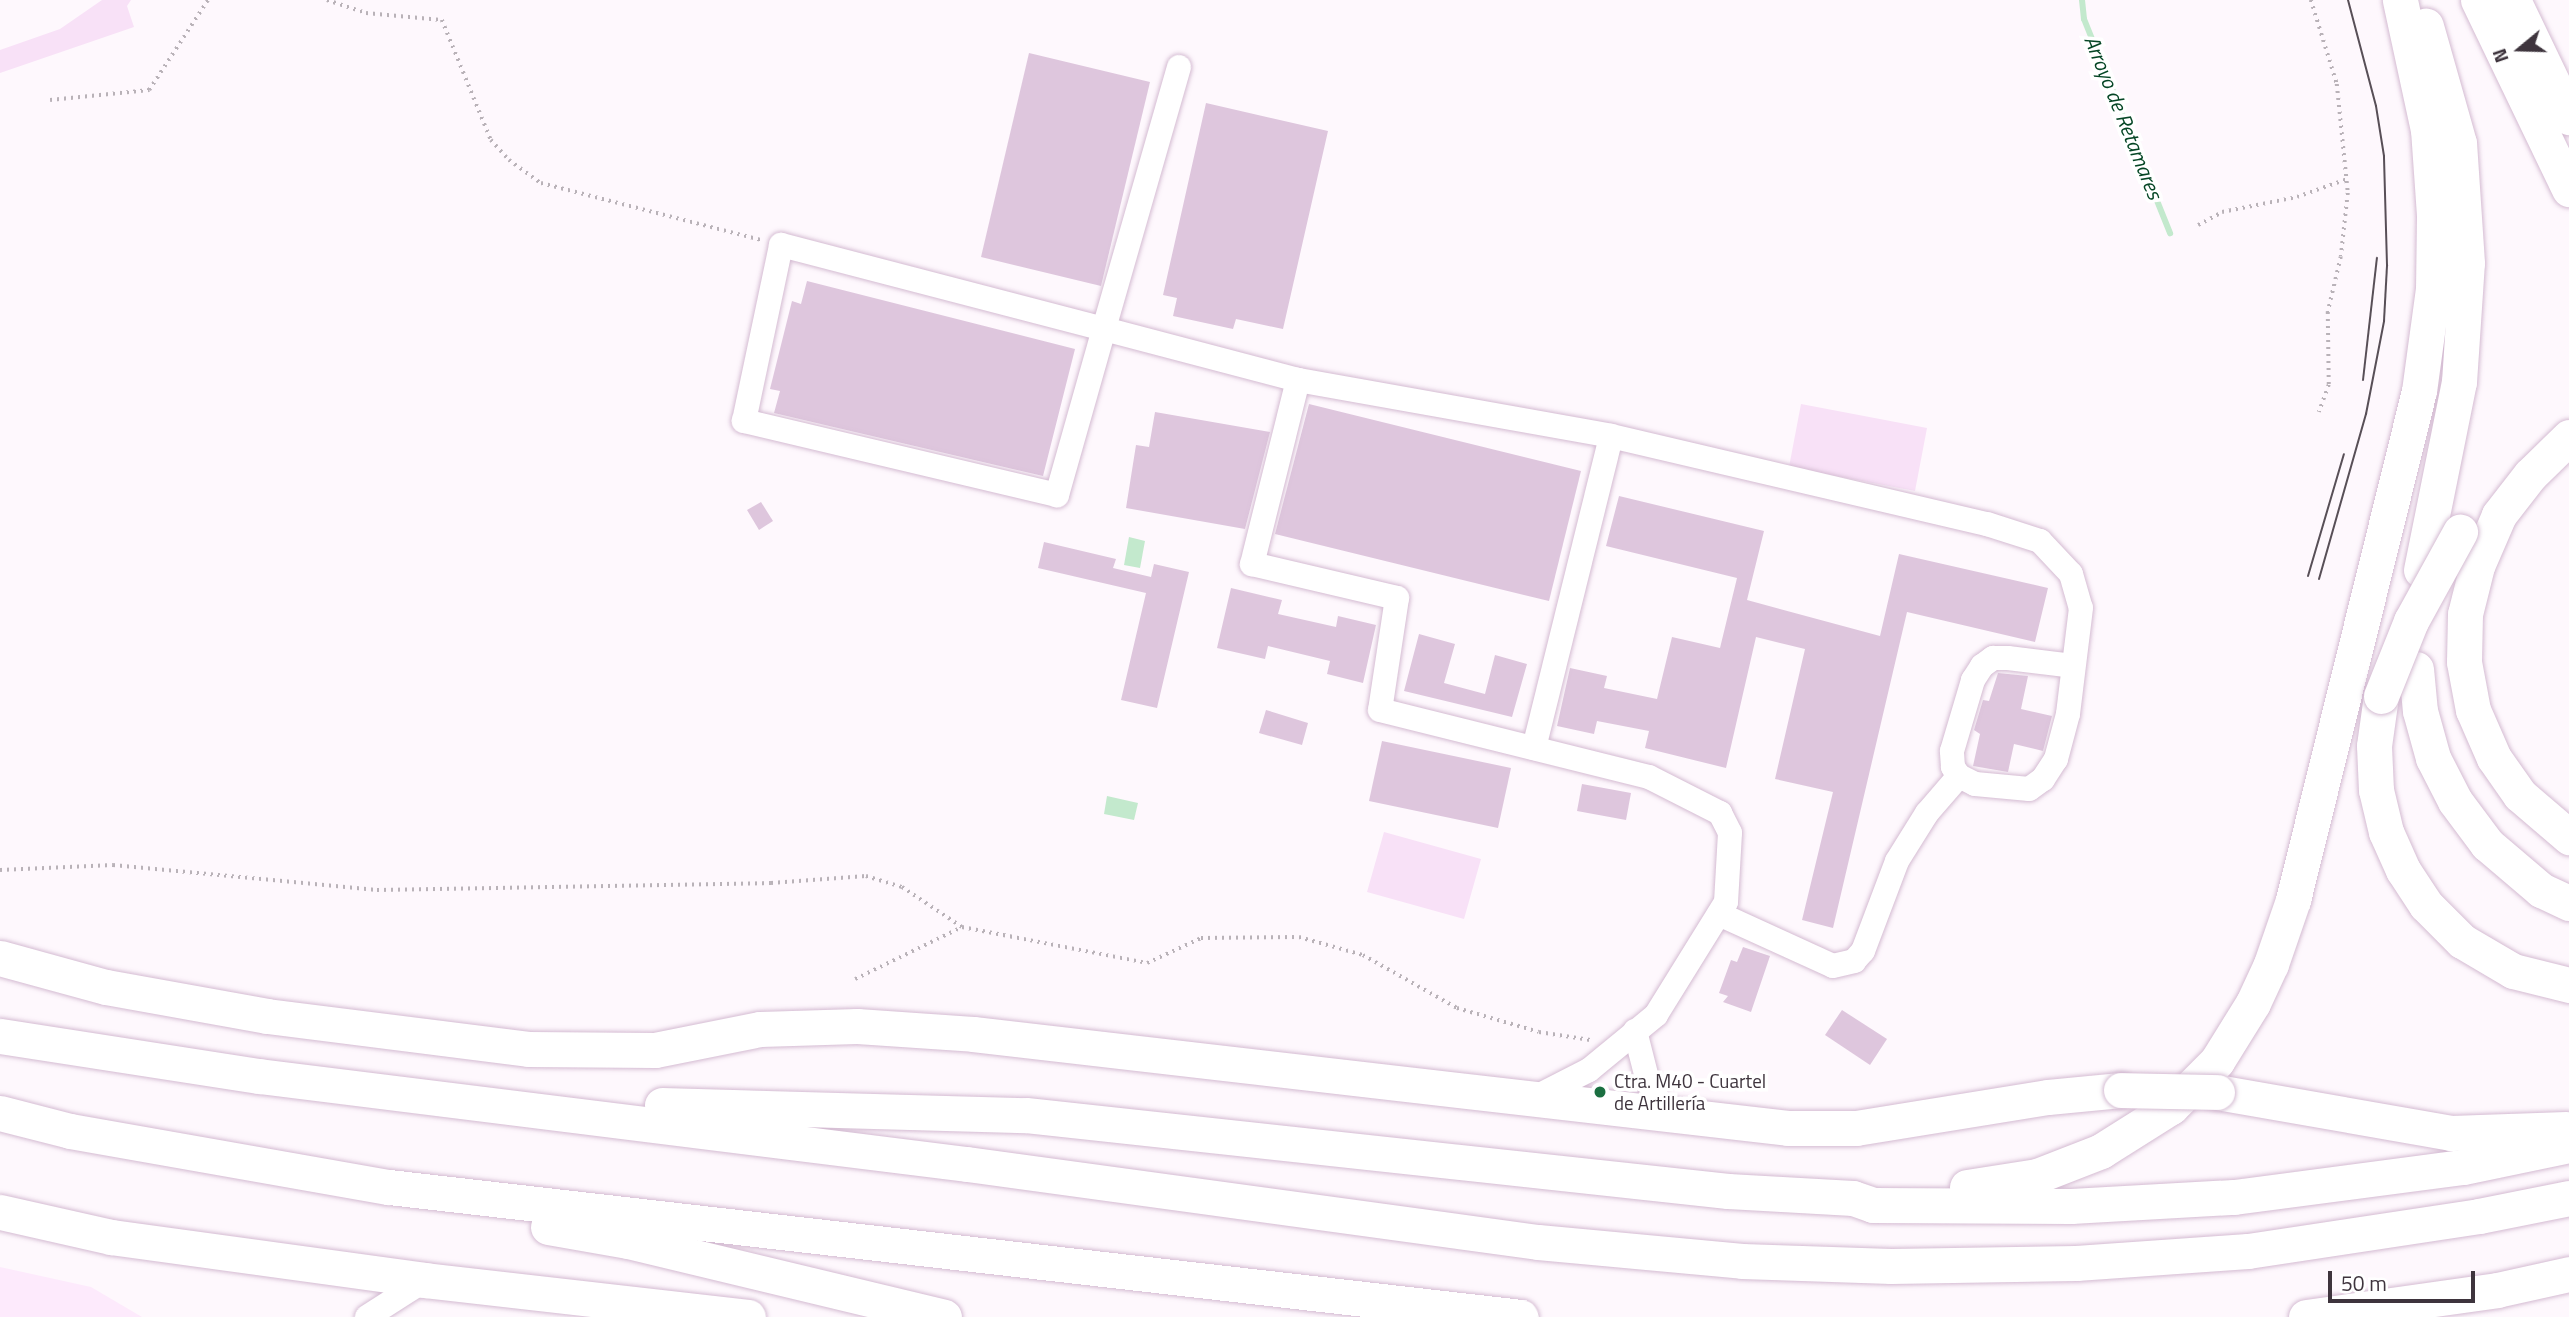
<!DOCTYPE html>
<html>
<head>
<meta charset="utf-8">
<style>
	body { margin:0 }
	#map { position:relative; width:2569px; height:1317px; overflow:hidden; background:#fef8fd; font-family:"Titillium Web",sans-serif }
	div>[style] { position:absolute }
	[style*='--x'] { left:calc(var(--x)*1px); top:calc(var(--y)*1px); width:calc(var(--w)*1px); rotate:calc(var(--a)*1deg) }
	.built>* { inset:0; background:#fdeafc }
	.green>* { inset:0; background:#f8e1f7 }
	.water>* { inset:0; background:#c3e9cd }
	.stream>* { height:6px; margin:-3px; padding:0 3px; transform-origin:3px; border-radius:3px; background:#c3e9cd }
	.building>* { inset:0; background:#dec6dd }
	.path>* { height:3.5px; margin-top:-1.75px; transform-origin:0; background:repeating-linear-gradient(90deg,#b9b2b8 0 2px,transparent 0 7px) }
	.roads { filter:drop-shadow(0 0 2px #d4bbd2) drop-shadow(0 0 2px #d4bbd2) }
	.minor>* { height:24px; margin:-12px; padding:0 12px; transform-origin:12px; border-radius:12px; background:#fff }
	.highway>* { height:35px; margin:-17.5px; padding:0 17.5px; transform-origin:17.5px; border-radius:17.5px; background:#fff }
	.tram>* { height:2px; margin:-1px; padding:0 1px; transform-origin:1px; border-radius:1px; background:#584f57 }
	.bridges { filter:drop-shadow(0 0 2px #d4bbd2) drop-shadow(0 0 2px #d4bbd2) }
	.highway-bridge>* { height:35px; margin:-17.5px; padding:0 17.5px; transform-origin:17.5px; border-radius:17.5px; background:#fff }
	.dots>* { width:19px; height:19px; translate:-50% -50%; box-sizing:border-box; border:4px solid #fff; border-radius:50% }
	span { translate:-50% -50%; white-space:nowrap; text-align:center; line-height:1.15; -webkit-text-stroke:7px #fff; paint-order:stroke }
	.poi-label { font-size:19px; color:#3e343d }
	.left { translate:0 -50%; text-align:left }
	.water-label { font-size:21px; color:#054625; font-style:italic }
	.north { position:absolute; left:2485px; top:14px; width:70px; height:70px; -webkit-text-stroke:5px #fff; paint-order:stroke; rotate:251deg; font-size:19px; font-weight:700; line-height:28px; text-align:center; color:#3e343d }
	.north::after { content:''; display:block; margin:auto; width:24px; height:32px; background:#3e343d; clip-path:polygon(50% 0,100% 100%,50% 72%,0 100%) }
	.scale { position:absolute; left:2328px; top:1271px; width:147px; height:32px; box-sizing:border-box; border:4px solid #3e343d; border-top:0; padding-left:9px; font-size:21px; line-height:24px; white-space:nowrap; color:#3e343d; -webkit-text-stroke:5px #fff; paint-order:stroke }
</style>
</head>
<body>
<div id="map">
	<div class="built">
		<i style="clip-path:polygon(0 1267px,91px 1287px,142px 1317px,0 1317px)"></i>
	</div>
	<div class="green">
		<i style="clip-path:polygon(102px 0,131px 0,127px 6px,134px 27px,0 73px,0 50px,60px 29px)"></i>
		<i style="clip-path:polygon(1801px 404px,1927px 428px,1915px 491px,1789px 467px)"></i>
		<i style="clip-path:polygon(1384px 832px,1481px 859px,1464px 919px,1367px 892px)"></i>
	</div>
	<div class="water">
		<i style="clip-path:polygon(1129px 537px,1145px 541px,1140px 568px,1124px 565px)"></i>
		<i style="clip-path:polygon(1107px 796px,1138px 803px,1134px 820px,1104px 814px)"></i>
	</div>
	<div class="stream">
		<i style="--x:2082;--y:0;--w:19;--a:84"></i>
		<i style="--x:2084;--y:19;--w:231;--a:68.1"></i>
	</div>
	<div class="building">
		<i style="clip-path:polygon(1029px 53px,1150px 82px,1101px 286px,981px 257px)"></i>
		<i style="clip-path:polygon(1206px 103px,1328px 131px,1283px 329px,1236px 319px,1233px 329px,1173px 316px,1177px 298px,1163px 295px)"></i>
		<i style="clip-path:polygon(807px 281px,1075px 349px,1043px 476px,774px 413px,780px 391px,770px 389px,792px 301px,801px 304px)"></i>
		<i style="clip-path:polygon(1309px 404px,1581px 471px,1549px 601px,1275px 534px)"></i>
		<i style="clip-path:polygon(1155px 412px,1270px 432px,1245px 529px,1126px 508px,1136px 445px,1149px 447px)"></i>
		<i style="clip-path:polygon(1619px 496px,1764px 531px,1747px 600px,1880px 636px,1899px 554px,2048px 588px,2035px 642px,1907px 612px,1833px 928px,1802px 920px,1833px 792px,1775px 779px,1805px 649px,1756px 637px,1726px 768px,1645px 748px,1649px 731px,1597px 721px,1594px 734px,1557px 726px,1570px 668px,1607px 676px,1604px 688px,1657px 699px,1672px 637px,1720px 648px,1737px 578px,1606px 546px)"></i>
		<i style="clip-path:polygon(761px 502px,773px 521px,759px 530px,747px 510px)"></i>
		<i style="clip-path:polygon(1044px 542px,1116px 559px,1113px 568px,1151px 577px,1154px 564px,1189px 572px,1157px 708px,1121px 700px,1146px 593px,1038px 568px)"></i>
		<i style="clip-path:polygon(1231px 588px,1282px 600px,1278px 614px,1336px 627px,1338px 616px,1376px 625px,1363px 683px,1327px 674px,1330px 661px,1268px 646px,1265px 659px,1217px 648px)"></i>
		<i style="clip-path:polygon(1419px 634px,1455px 644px,1444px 683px,1485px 694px,1495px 655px,1527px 664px,1512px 717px,1404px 691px)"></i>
		<i style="clip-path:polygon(1998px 673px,2028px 676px,2021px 709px,2052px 716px,2043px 751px,2014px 744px,2008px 772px,1973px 766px,1980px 734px,1974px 730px,1983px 700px,1989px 701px)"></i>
		<i style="clip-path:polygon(1266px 710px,1308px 723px,1302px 745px,1259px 733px)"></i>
		<i style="clip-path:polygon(1382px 741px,1511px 768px,1498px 828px,1369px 801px)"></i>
		<i style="clip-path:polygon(1582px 784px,1631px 793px,1626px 820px,1577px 811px)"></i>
		<i style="clip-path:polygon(1743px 947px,1770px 956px,1751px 1012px,1723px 1002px,1728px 996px,1719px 993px,1731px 960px,1737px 962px)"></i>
		<i style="clip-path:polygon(1842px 1010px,1887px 1039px,1870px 1065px,1825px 1035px)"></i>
	</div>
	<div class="path">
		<i style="--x:327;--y:0;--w:41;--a:18.4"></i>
		<i style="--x:366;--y:13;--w:76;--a:5.3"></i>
		<i style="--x:442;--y:20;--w:130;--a:67.8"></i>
		<i style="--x:491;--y:140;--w:27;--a:48"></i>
		<i style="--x:509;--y:160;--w:39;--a:36"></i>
		<i style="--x:541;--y:183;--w:228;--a:14.5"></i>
		<i style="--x:2311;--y:0;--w:88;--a:72.8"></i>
		<i style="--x:2337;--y:84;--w:110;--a:84.2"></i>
		<i style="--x:2348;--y:193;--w:64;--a:96.2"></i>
		<i style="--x:2341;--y:257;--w:57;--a:103.3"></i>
		<i style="--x:2328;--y:312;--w:73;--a:89.2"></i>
		<i style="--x:2329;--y:385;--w:29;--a:110"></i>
		<i style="--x:50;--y:100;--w:100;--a:-5.8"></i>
		<i style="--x:149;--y:90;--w:108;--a:-56.8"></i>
		<i style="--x:2198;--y:225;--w:27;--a:-28"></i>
		<i style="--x:2222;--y:212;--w:76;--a:-11.3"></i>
		<i style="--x:2297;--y:197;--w:53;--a:-19.8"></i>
		<i style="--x:0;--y:870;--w:113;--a:-2.5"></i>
		<i style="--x:113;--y:865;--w:265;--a:5.4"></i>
		<i style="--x:377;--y:890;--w:394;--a:-1"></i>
		<i style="--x:771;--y:883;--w:95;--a:-4.2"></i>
		<i style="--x:866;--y:876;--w:38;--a:17"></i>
		<i style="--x:902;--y:887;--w:72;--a:33.7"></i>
		<i style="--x:855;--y:979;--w:119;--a:-25.9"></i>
		<i style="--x:962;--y:927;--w:188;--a:11"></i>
		<i style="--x:1147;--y:963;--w:60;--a:-24.8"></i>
		<i style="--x:1201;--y:938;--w:98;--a:-0.6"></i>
		<i style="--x:1299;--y:937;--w:66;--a:15.7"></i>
		<i style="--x:1363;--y:955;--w:108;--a:29.4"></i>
		<i style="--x:1457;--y:1008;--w:85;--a:16.3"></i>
		<i style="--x:1539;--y:1032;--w:52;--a:8.9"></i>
	</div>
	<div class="roads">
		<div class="minor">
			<i style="--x:1179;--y:67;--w:273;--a:106"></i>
			<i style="--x:1104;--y:329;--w:173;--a:105.8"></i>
			<i style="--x:1057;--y:495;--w:322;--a:-166.7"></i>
			<i style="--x:744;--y:421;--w:180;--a:-78.1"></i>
			<i style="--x:781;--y:245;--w:334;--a:14.6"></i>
			<i style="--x:1104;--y:329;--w:201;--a:14.7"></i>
			<i style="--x:1298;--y:380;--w:318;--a:10.1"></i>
			<i style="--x:1611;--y:436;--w:386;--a:13.2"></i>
			<i style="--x:1987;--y:524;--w:56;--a:17.8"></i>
			<i style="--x:2040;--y:541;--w:45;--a:46.8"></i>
			<i style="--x:2071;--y:574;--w:35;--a:74"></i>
			<i style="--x:2081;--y:608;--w:107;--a:97"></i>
			<i style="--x:2068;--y:714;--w:47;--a:104.9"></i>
			<i style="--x:2056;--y:759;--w:24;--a:123"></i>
			<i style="--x:2043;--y:779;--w:17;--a:144"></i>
			<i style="--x:2029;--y:789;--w:54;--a:-174.7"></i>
			<i style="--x:1975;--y:784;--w:18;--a:-153"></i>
			<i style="--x:1959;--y:776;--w:11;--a:-124"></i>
			<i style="--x:1953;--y:767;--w:16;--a:-94"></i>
			<i style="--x:1952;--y:751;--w:74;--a:-73.5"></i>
			<i style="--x:1973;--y:680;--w:17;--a:-57"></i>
			<i style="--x:1982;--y:666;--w:14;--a:-36"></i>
			<i style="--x:1993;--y:658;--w:15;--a:0"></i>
			<i style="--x:2008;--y:658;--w:65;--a:7"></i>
			<i style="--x:1298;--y:380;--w:190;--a:104"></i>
			<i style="--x:1252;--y:564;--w:149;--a:13.2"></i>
			<i style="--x:1397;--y:598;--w:113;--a:98.6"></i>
			<i style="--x:1380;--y:710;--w:277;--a:14"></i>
			<i style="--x:1649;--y:777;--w:80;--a:26.9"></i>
			<i style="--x:1720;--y:813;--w:22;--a:63"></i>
			<i style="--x:1730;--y:833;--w:69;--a:93.3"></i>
			<i style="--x:1726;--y:902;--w:133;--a:121.8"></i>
			<i style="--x:1656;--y:1015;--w:87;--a:140.6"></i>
			<i style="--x:1589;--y:1070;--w:62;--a:153"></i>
			<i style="--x:1534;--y:748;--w:321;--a:-76.1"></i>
			<i style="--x:1719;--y:914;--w:125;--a:24.5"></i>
			<i style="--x:1833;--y:966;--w:22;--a:-13"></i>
			<i style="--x:1854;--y:961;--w:13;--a:-48"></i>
			<i style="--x:1863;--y:951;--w:96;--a:-69.3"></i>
			<i style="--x:1897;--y:861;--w:57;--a:-58"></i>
			<i style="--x:1927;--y:813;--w:49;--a:-49.1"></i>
			<i style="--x:1635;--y:1031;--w:53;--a:75.7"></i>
			<i style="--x:1648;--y:1082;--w:36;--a:60"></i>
			<i style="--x:367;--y:1317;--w:69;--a:-32.5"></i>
		</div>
		<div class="highway">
			<i style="--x:2478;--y:0;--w:210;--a:64.3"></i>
			<i style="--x:2513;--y:0;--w:130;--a:64.4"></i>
			<i style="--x:2569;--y:437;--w:54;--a:135.7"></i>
			<i style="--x:2530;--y:475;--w:51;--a:127.8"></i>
			<i style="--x:2499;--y:515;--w:56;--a:113.3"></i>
			<i style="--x:2477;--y:566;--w:49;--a:104"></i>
			<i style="--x:2465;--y:614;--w:48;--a:91.2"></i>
			<i style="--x:2464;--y:662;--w:49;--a:79.4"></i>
			<i style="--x:2473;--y:710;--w:52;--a:66.4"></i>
			<i style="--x:2494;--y:758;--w:45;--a:54.9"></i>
			<i style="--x:2520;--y:795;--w:65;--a:40.6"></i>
			<i style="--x:2421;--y:570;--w:192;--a:-78.6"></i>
			<i style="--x:2459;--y:382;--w:119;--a:-86.2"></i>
			<i style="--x:2467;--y:263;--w:120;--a:-93.8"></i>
			<i style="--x:2459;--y:143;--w:122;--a:-105.8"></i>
			<i style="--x:2416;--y:669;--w:42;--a:84.6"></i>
			<i style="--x:2420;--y:711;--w:49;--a:74.5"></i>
			<i style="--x:2433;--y:758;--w:48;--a:62.9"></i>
			<i style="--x:2455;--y:801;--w:54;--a:53.3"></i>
			<i style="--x:2487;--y:844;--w:71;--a:40.4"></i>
			<i style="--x:2541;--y:890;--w:31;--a:25"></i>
			<i style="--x:2381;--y:696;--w:50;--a:98"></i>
			<i style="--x:2374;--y:746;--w:44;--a:87.4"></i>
			<i style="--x:2376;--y:790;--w:43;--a:76.6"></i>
			<i style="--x:2386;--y:832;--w:42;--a:65.9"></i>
			<i style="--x:2403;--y:870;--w:42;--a:56.7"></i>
			<i style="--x:2426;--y:905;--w:51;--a:45"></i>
			<i style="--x:2462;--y:941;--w:59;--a:30.5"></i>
			<i style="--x:2513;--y:971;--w:58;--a:14"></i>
			<i style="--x:0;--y:958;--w:110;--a:15.3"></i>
			<i style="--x:106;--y:987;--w:164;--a:10.2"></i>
			<i style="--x:267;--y:1016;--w:263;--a:7.2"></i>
			<i style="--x:528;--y:1049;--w:127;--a:0.5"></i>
			<i style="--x:655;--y:1050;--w:107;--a:-11.3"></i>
			<i style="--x:760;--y:1029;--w:97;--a:-1.8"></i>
			<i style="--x:857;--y:1026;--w:116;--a:3.9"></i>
			<i style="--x:973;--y:1034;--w:820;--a:6.58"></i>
			<i style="--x:1788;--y:1128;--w:68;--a:0"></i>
			<i style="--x:1856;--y:1128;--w:194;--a:-9.2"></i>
			<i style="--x:2048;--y:1097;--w:73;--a:-5.5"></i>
			<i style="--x:0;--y:1036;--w:262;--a:8.8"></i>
			<i style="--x:259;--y:1076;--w:713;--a:7.09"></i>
			<i style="--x:967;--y:1164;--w:576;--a:7.78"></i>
			<i style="--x:1538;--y:1242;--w:205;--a:5.3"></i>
			<i style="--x:1742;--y:1261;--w:149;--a:1.9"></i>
			<i style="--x:1891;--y:1266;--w:185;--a:-0.9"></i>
			<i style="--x:2076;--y:1263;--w:172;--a:-4"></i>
			<i style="--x:2248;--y:1251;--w:234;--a:-8.6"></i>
			<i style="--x:2479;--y:1216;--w:92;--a:-11.3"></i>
			<i style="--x:2217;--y:1092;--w:238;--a:9.9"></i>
			<i style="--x:2451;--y:1133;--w:115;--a:-2"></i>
			<i style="--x:662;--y:1105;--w:364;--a:1.6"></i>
			<i style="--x:1026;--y:1115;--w:706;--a:6.18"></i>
			<i style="--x:1728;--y:1191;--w:125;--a:3.2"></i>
			<i style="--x:1853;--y:1198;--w:21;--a:19"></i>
			<i style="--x:1873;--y:1205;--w:198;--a:0.3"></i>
			<i style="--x:2071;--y:1206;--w:163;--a:-3.2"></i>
			<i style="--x:2234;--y:1197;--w:231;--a:-7.5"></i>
			<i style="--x:2463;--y:1167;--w:108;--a:-11.7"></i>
			<i style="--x:0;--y:1113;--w:72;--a:14.4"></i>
			<i style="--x:70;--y:1131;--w:324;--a:10"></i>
			<i style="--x:389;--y:1187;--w:1139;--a:6.55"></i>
			<i style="--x:1967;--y:1187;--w:71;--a:-8.9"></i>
			<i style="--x:2037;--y:1176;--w:69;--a:-21.3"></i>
			<i style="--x:2101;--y:1151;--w:83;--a:-32.2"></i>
			<i style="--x:2171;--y:1107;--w:65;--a:-45"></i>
			<i style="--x:2217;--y:1061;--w:68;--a:-58.2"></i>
			<i style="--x:2253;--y:1003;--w:43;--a:-65.2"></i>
			<i style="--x:2271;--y:964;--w:68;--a:-71"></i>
			<i style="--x:2293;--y:900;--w:524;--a:-76.1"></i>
			<i style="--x:2419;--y:391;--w:103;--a:-82.2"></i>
			<i style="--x:2433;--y:289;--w:74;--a:-89.2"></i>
			<i style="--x:2434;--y:215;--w:85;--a:-94"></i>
			<i style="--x:2428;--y:130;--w:133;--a:-102.2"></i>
			<i style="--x:0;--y:1212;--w:114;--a:12.7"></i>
			<i style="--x:111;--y:1237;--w:317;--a:7.8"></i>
			<i style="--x:425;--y:1280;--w:325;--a:6.5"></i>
			<i style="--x:548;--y:1227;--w:81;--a:9.9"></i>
			<i style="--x:628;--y:1241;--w:325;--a:13.5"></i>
			<i style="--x:2306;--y:1317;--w:193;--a:-8"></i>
			<i style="--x:2497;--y:1290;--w:74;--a:-12.5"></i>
		</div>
	</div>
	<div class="tram">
		<i style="--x:2363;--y:380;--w:123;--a:-83.5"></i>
		<i style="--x:2308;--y:576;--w:127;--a:-73.6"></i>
		<i style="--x:2319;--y:579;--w:172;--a:-74.1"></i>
		<i style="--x:2366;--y:414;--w:95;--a:-79"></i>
		<i style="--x:2384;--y:321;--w:56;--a:-86.9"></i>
		<i style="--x:2387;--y:265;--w:109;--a:-91.6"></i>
		<i style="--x:2384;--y:156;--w:51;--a:-99.1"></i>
		<i style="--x:2376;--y:106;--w:110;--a:-104.8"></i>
	</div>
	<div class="bridges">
		<div class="highway-bridge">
			<i style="--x:2381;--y:696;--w:81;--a:-68.2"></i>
			<i style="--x:2411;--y:621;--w:102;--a:-61.2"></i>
			<i style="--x:2121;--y:1090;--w:96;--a:1.2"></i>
		</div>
	</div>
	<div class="dots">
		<i style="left:1600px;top:1092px;background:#1b6f41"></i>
	</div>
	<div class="poi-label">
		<span class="left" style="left:1614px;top:1092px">Ctra. M40 - Cuartel<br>de Artillería</span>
	</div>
	<div class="water-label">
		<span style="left:2124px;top:117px;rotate:68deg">Arroyo de Retamares</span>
	</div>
	<div class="north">N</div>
	<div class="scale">50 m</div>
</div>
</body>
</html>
